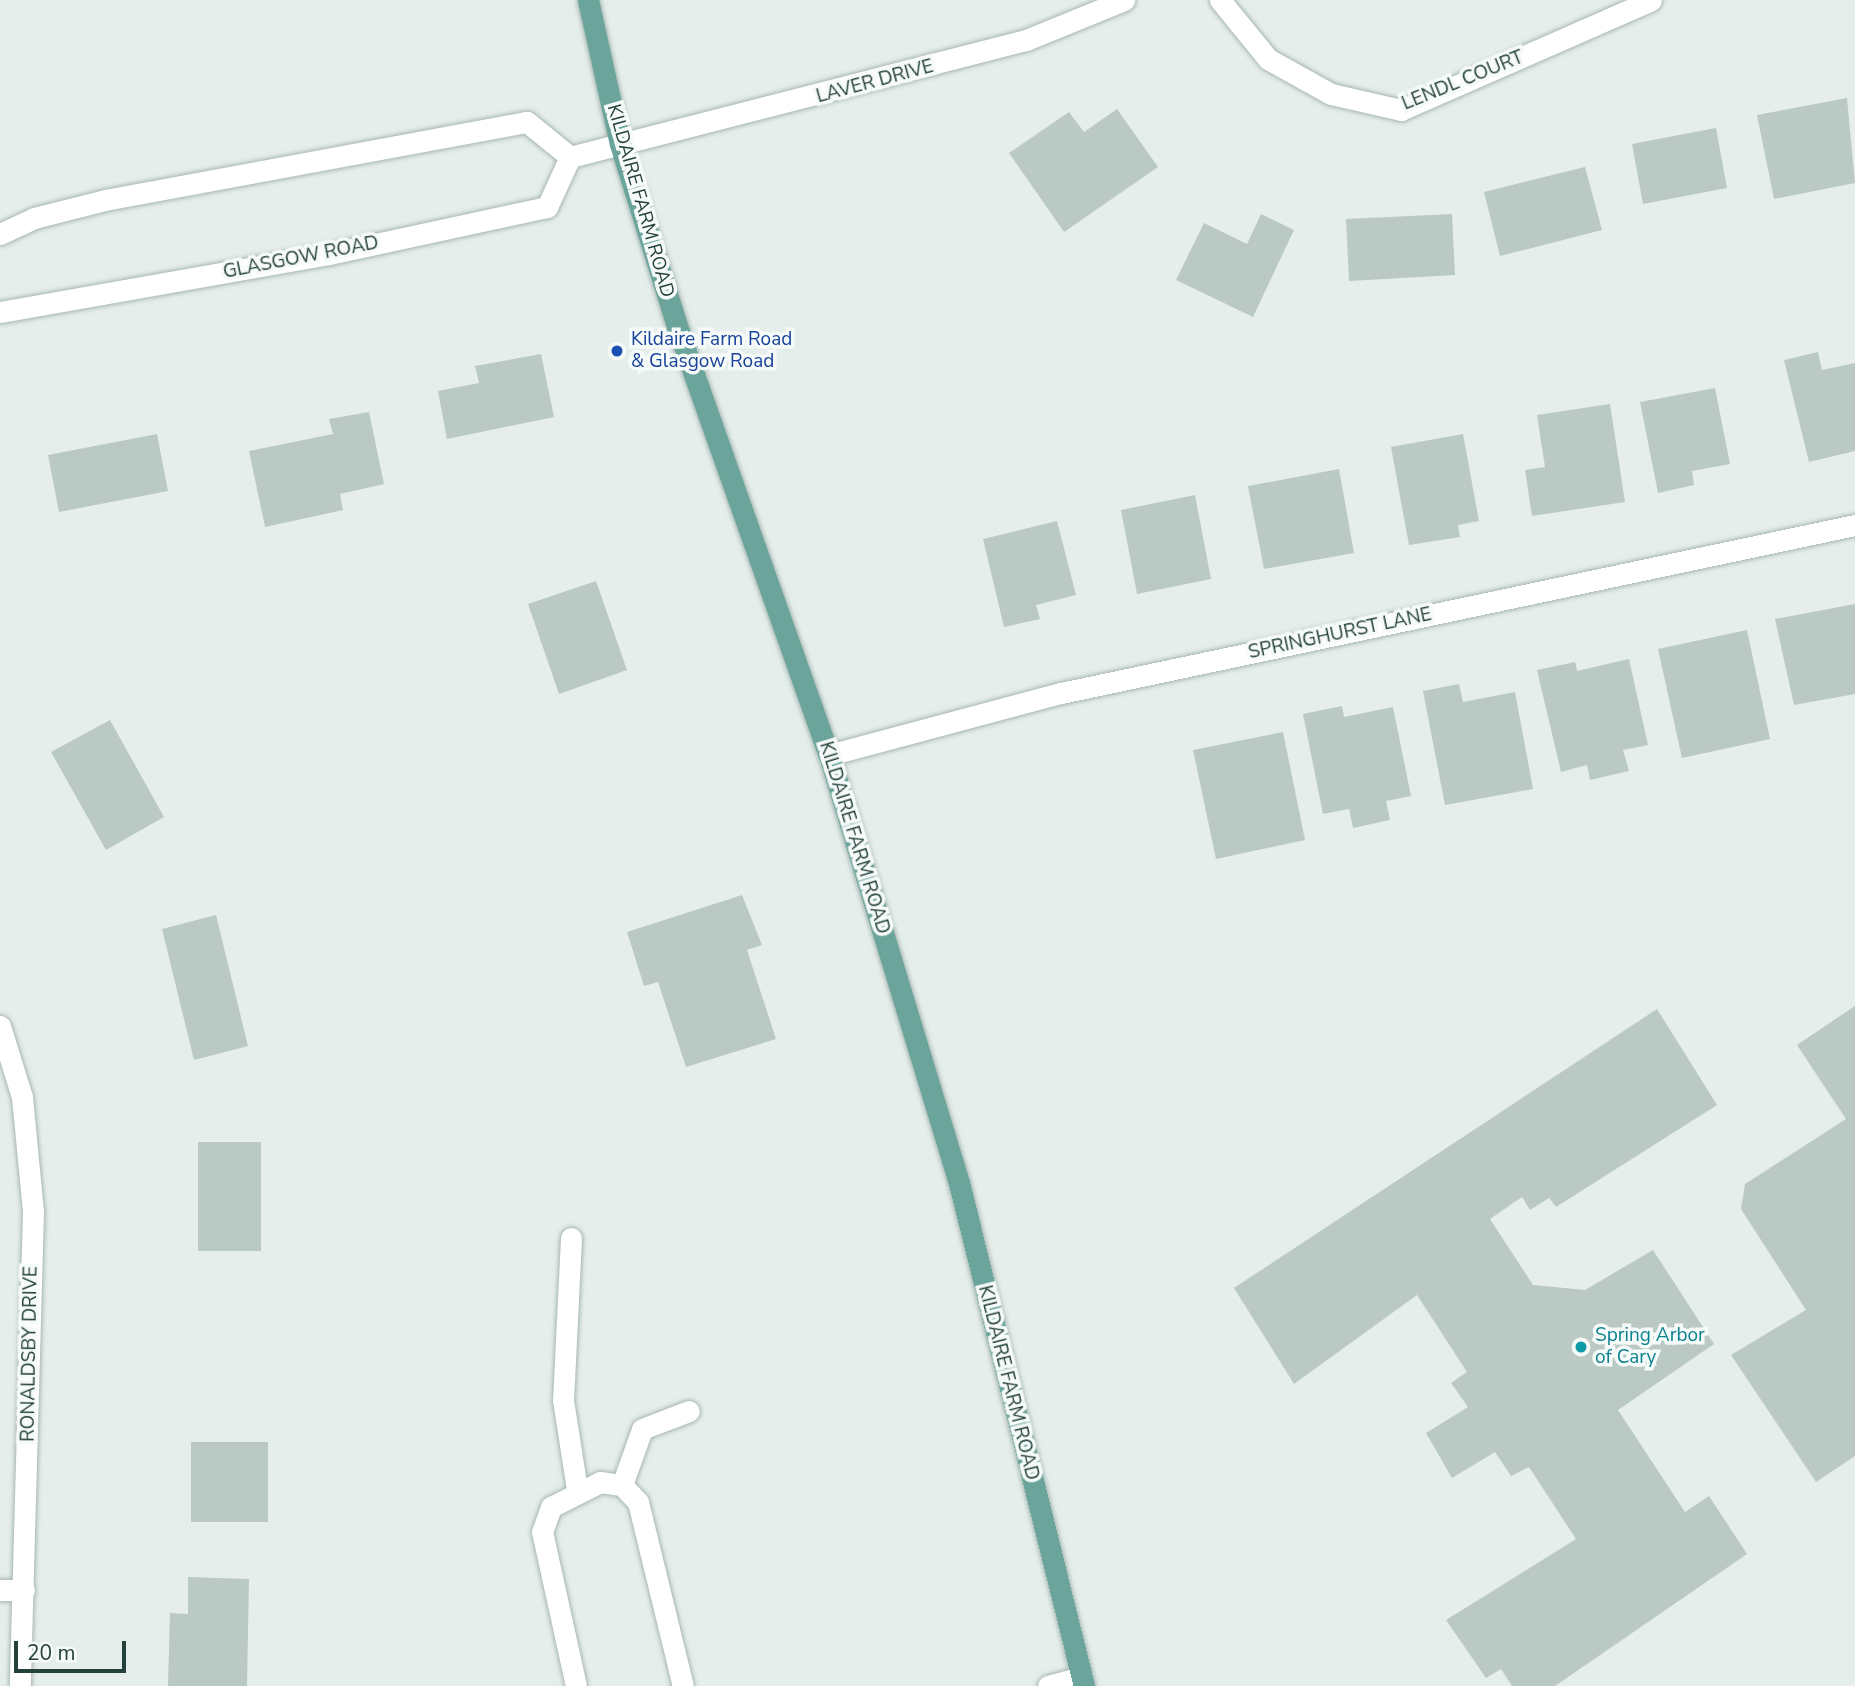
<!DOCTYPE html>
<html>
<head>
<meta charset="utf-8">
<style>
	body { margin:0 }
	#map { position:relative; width:1855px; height:1686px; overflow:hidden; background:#e5eeeb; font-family:"Nunito Sans",sans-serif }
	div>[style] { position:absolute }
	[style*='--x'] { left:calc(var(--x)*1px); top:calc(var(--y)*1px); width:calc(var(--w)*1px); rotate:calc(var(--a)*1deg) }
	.building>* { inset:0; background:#bac9c4 }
	.roads { filter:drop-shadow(0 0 2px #a7b7b3) drop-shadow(0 0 2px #a7b7b3) }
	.minor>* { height:21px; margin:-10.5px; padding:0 10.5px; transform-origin:10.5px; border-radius:10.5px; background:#fff }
	.major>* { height:21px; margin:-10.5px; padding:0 10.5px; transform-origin:10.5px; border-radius:10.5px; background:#6aa49a }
	.dots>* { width:19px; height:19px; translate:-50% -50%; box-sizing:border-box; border:4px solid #f6faf9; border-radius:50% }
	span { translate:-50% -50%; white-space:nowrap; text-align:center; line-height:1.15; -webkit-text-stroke:7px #f6faf9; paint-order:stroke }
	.street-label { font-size:19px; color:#24413b }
	.transit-label { font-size:19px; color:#164399 }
	.left { translate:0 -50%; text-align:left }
	.culture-label { font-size:19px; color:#0d838f }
	.scale { position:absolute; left:14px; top:1641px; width:112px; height:32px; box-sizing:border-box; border:4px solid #24413b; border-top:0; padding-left:9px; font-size:21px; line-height:24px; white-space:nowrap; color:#24413b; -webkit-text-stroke:5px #f6faf9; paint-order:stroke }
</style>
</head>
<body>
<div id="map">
	<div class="building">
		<i style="clip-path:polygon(1847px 98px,1855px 183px,1774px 199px,1757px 115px)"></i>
		<i style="clip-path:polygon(1117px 109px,1158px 167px,1064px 232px,1009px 153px,1069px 112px,1084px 132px)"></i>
		<i style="clip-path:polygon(1716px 128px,1727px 188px,1643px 204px,1632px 144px)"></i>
		<i style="clip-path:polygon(1585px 167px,1602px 230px,1500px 256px,1484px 192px)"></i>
		<i style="clip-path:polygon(1261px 214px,1294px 230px,1253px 317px,1176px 280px,1204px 223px,1247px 244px)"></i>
		<i style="clip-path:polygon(1452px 214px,1455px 275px,1349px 281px,1346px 219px)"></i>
		<i style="clip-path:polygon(1818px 352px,1822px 370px,1855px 363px,1855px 451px,1809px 462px,1784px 360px)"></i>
		<i style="clip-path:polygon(541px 354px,554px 417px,447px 439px,438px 391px,479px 383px,475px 366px)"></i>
		<i style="clip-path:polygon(1715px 388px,1730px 464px,1692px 471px,1694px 485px,1658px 493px,1640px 402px)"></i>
		<i style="clip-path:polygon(1610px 404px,1625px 502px,1532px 516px,1525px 470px,1545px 467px,1537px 415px)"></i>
		<i style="clip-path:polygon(369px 412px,384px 484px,340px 494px,343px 510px,265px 527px,249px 451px,333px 434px,329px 419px)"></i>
		<i style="clip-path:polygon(157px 434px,168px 491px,59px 512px,48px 455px)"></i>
		<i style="clip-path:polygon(1463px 434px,1479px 521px,1458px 525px,1460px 537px,1409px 545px,1391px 447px)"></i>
		<i style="clip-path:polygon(1339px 469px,1354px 553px,1264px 569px,1248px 486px)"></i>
		<i style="clip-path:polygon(1195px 495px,1211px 579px,1137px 594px,1121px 510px)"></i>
		<i style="clip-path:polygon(1057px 521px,1076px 595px,1036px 605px,1040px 619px,1004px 627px,983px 539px)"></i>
		<i style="clip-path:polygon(596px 581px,627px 670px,559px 694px,528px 604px)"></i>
		<i style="clip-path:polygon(1855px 604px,1855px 694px,1794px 705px,1775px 619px)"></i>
		<i style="clip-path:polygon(1747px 630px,1770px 739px,1682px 758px,1658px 649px)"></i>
		<i style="clip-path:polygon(1629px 659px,1648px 745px,1623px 750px,1629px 771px,1590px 780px,1587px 765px,1561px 772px,1537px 670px,1575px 662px,1577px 671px)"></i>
		<i style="clip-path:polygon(1459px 684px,1463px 702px,1515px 692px,1533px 789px,1445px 805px,1423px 691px)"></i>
		<i style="clip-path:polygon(1342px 706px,1344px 717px,1393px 707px,1411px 796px,1386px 801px,1390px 820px,1353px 828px,1349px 809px,1323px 814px,1303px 714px)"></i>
		<i style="clip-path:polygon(110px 720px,164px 817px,106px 850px,51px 752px)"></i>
		<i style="clip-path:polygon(1283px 732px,1305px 840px,1216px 859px,1193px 750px)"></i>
		<i style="clip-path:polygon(742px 895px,762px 945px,747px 950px,776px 1039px,686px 1067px,658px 982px,644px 986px,627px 932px)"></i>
		<i style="clip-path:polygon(216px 915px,248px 1046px,194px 1060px,162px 929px)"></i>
		<i style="clip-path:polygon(1855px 1006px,1855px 1456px,1816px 1482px,1731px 1355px,1806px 1310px,1741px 1209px,1745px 1184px,1846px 1119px,1797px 1045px)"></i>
		<i style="clip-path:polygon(1657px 1009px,1717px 1105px,1556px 1207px,1549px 1198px,1530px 1210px,1522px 1197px,1490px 1219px,1533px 1285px,1585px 1290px,1653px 1250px,1714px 1344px,1618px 1410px,1685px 1512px,1709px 1496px,1747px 1554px,1555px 1686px,1512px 1686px,1501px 1669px,1486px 1678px,1446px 1620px,1576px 1539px,1529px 1467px,1511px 1476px,1495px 1452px,1452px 1478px,1426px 1433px,1468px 1407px,1451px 1383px,1467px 1372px,1417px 1295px,1294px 1384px,1234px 1288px)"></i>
		<i style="clip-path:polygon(198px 1142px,261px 1142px,261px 1251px,198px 1251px)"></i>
		<i style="clip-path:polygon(191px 1442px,268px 1442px,268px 1522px,191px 1522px)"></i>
		<i style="clip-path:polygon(188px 1577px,249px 1579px,247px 1686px,168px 1686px,170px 1613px,188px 1614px)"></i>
	</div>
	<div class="roads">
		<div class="minor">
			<i style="--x:1220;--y:0;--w:76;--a:50.9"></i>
			<i style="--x:1268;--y:59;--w:72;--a:29.1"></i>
			<i style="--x:1331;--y:94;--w:72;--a:12.9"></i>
			<i style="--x:1401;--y:110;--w:273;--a:-23.7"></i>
			<i style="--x:0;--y:234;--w:38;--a:-25"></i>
			<i style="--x:34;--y:218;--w:73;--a:-14.2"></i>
			<i style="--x:105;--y:200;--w:429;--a:-10.5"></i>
			<i style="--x:527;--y:122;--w:55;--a:39.1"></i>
			<i style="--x:0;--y:312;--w:334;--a:-10"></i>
			<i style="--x:329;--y:254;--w:223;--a:-12.2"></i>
			<i style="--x:547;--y:207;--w:55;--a:-65.3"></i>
			<i style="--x:570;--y:157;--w:471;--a:-14.4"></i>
			<i style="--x:1026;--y:40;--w:106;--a:-22.2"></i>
			<i style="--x:829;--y:755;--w:240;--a:-15"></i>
			<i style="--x:1061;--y:693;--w:812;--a:-11.95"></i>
			<i style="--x:0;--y:1026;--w:74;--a:72.8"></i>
			<i style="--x:22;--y:1097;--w:116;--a:84.5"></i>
			<i style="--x:33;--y:1212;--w:474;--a:91.6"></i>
			<i style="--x:571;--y:1238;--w:162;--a:92.8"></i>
			<i style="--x:563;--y:1400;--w:90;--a:81.1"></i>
			<i style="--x:622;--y:1485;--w:59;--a:-70.3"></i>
			<i style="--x:642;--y:1429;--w:50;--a:-21"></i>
			<i style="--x:0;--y:1590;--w:24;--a:0"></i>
			<i style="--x:576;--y:1686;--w:158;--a:-102.4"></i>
			<i style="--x:542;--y:1532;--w:27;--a:-70"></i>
			<i style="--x:551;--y:1507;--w:55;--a:-27"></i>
			<i style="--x:600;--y:1482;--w:22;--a:8"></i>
			<i style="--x:622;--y:1485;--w:23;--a:47"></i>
			<i style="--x:638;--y:1502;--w:189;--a:76.3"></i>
			<i style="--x:1048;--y:1686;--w:35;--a:-15"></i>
		</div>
		<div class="major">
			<i style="--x:588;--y:0;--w:148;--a:77.5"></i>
			<i style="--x:620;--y:144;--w:197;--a:72.6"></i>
			<i style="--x:679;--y:332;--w:449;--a:70.5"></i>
			<i style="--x:829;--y:755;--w:447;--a:73.1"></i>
			<i style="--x:959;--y:1183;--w:518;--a:76.04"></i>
		</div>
	</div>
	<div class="dots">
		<i style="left:617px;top:351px;background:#1a4fb4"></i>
		<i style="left:1581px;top:1347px;background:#0f9aa8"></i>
	</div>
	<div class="street-label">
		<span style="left:1463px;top:81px;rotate:-22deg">LENDL COURT</span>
		<span style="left:875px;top:82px;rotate:-15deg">LAVER DRIVE</span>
		<span style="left:640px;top:201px;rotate:74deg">KILDAIRE FARM ROAD</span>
		<span style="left:301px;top:258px;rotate:-11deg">GLASGOW ROAD</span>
		<span style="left:1340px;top:634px;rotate:-12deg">SPRINGHURST LANE</span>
		<span style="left:854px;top:838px;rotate:73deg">KILDAIRE FARM ROAD</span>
		<span style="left:30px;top:1354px;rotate:-89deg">RONALDSBY DRIVE</span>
		<span style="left:1008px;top:1383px;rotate:76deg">KILDAIRE FARM ROAD</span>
	</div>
	<div class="transit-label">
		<span class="left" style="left:631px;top:351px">Kildaire Farm Road<br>&amp; Glasgow Road</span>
	</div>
	<div class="culture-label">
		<span class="left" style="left:1595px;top:1347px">Spring Arbor<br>of Cary</span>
	</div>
	<div class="scale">20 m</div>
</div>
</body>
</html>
